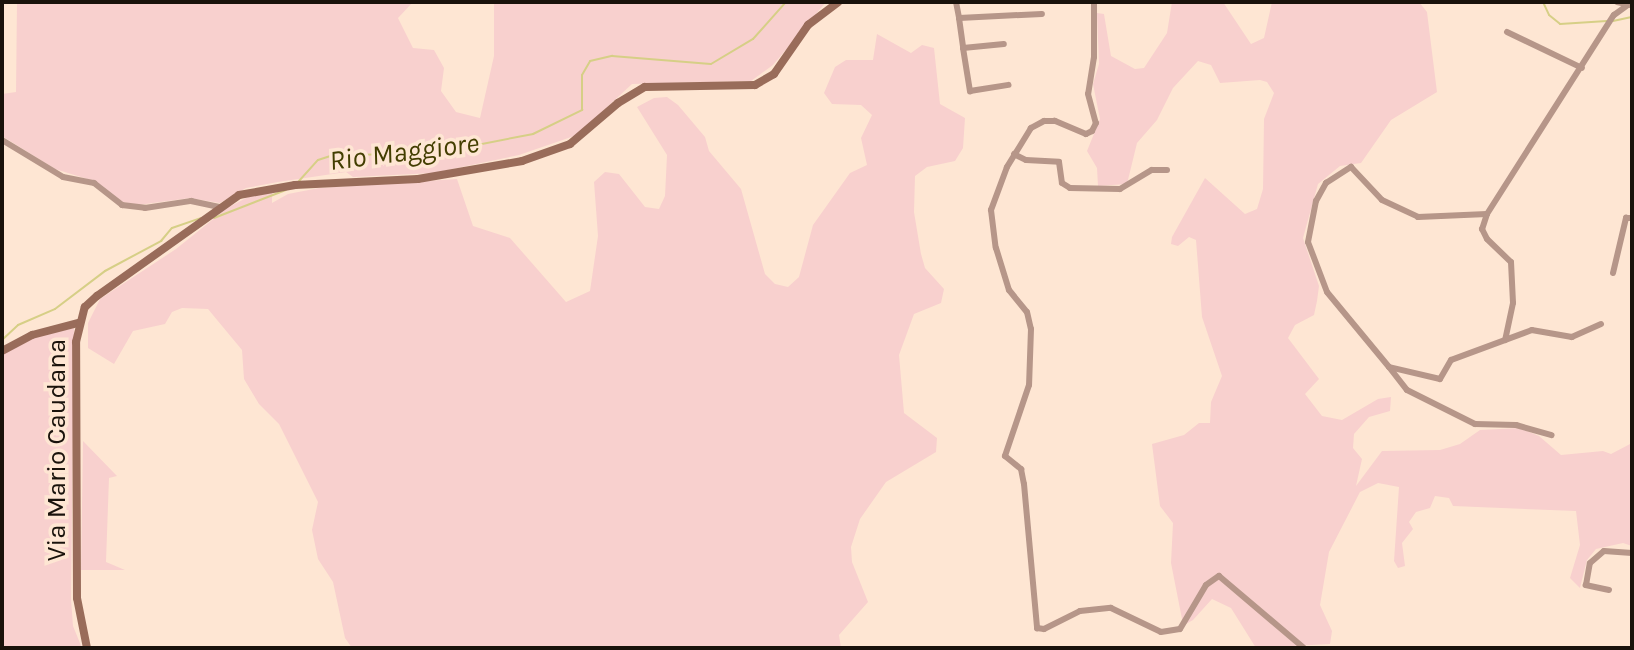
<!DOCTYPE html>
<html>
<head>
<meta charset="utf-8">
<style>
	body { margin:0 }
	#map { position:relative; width:1634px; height:650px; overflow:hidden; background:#fee6d3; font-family:Karla,sans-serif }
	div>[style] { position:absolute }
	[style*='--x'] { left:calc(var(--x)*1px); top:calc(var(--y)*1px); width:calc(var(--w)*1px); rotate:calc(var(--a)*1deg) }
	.green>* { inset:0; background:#f8d0ce }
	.stream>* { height:2px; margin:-1px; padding:0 1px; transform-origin:1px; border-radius:1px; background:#d6cf86 }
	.street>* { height:6px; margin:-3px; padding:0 3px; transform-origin:3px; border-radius:3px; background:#b69689 }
	.secondary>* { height:8px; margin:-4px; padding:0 4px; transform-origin:4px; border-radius:4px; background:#996c5a }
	span { translate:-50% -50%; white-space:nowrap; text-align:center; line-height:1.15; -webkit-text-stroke:7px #fee6d3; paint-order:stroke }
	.street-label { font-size:26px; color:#19120b }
	.water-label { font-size:28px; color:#433e01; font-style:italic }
	.frame { position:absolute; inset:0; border:4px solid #19120b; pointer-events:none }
</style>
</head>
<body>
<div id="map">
	<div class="green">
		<i style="clip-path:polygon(17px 2px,413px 2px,398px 18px,413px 48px,434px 50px,444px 68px,441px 91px,456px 112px,480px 118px,494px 56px,494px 2px,826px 2px,773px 65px,751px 81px,632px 84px,577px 135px,519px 155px,433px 173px,353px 177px,346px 172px,278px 182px,246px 188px,220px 203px,190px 198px,138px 205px,123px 202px,94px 181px,55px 169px,2px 136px,2px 94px,16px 92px)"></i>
		<i style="clip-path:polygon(1172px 2px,1223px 2px,1251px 44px,1264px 38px,1272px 2px,1419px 2px,1427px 12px,1437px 92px,1391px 120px,1361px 163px,1340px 166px,1318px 184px,1303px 238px,1319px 286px,1317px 301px,1314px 315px,1295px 325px,1288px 338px,1319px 379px,1305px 394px,1322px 416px,1342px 420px,1378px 399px,1391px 397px,1390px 411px,1369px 417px,1354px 434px,1353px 448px,1362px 459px,1356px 486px,1382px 451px,1440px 450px,1460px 444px,1480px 430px,1520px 428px,1539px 436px,1561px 455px,1603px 451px,1611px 454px,1632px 443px,1632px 546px,1623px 543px,1596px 549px,1587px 560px,1580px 588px,1570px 578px,1580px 545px,1576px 511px,1453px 506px,1449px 498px,1435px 496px,1430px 508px,1416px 512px,1409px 522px,1413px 529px,1402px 543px,1405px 566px,1398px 568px,1394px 561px,1399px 487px,1378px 483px,1360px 492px,1329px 552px,1320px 605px,1332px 631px,1330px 644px,1256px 648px,1231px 608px,1212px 599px,1193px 620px,1186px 624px,1182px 619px,1171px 563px,1173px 523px,1160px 506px,1152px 444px,1184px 435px,1199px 423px,1210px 423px,1211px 402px,1222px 376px,1202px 317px,1196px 240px,1189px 237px,1178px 246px,1171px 244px,1172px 237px,1205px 178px,1245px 214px,1257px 209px,1263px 189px,1264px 119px,1274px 93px,1267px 82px,1260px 80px,1220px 83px,1211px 65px,1198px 61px,1173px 88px,1157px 120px,1137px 143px,1127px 184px,1098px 186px,1097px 168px,1087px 151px,1100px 119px,1093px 84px,1099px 64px,1097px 13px,1104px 14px,1111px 56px,1135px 69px,1144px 68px,1167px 33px)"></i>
		<i style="clip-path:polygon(877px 34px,911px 53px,922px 45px,934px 48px,940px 104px,965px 118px,963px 148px,955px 161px,927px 167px,915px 176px,914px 212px,921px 254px,925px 268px,944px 289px,941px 303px,914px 314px,899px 355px,904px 413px,937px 438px,936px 452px,886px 482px,860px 519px,851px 547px,852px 562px,868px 602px,839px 635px,841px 648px,352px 648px,345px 638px,333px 582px,318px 559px,312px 530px,318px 502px,279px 424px,259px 404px,244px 379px,242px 350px,208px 309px,182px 308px,172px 312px,165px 324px,133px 331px,114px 364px,88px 348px,88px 323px,100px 299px,176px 249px,227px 208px,248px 197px,272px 193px,272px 203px,288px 194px,319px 188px,457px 179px,473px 226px,510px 238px,566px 302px,590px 291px,598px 236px,594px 182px,605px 172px,619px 174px,645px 207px,659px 209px,665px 196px,667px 155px,637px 107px,654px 98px,667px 97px,678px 105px,705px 137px,709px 151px,741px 189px,765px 274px,775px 284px,788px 287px,799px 277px,813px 225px,850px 173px,867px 165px,861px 138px,872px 115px,861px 105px,832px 104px,824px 93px,835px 67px,846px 60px,873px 60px)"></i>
		<i style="clip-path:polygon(74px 328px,71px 599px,73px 626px,82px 648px,2px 648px,2px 355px,31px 338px)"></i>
		<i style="clip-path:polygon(83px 441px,117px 476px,109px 478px,106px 562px,125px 570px,81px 570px)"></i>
	</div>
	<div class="stream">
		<i style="--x:1543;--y:2;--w:14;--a:65"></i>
		<i style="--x:1549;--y:15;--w:14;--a:39"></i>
		<i style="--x:1560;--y:24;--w:47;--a:-3.7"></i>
		<i style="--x:1613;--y:21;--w:19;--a:-12"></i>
		<i style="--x:299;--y:181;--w:28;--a:-48"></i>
		<i style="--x:318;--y:160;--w:13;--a:-18"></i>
		<i style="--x:330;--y:156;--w:111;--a:-2.1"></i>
		<i style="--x:441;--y:152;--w:94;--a:-11.1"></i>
		<i style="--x:533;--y:134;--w:55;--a:-26.1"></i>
		<i style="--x:582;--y:110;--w:35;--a:-90"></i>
		<i style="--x:582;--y:75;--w:16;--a:-60"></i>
		<i style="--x:590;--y:61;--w:23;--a:-13"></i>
		<i style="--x:612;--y:56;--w:99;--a:4.6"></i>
		<i style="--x:711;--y:64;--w:49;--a:-30.8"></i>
		<i style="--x:753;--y:39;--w:50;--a:-48.3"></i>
		<i style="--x:214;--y:218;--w:77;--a:-21.3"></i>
		<i style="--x:2;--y:340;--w:22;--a:-43"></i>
		<i style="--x:18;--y:325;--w:40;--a:-23.4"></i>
		<i style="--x:55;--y:309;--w:63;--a:-37.2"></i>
		<i style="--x:105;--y:271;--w:64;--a:-28.2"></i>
		<i style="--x:161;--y:241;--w:17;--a:-50"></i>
		<i style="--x:172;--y:228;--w:31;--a:-19"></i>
	</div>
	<div class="street">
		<i style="--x:956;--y:2;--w:16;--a:79"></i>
		<i style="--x:959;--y:18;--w:83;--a:-2.8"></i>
		<i style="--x:1094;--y:2;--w:55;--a:90"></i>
		<i style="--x:1094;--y:57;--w:37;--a:99"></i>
		<i style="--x:1088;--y:94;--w:30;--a:75"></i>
		<i style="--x:1096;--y:123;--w:9;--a:117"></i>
		<i style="--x:1092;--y:131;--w:7;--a:153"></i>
		<i style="--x:1086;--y:134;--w:34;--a:-157"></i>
		<i style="--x:1055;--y:121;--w:11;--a:180"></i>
		<i style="--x:1044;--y:121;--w:15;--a:152"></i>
		<i style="--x:1031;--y:128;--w:46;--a:121.6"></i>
		<i style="--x:1007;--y:167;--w:46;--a:110.4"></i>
		<i style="--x:991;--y:210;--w:38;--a:83"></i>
		<i style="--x:996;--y:248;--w:44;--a:72.8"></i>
		<i style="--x:1009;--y:290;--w:28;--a:51"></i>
		<i style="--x:1027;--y:312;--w:17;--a:77"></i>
		<i style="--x:1031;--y:329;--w:56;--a:92"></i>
		<i style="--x:1029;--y:385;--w:75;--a:108.7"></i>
		<i style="--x:1005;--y:456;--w:21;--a:39"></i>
		<i style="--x:1021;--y:469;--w:15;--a:79"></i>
		<i style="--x:1024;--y:484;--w:145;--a:84.8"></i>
		<i style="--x:1037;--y:628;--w:7;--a:8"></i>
		<i style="--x:1044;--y:629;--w:40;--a:-26.6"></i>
		<i style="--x:1080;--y:611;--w:31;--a:-6"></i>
		<i style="--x:1111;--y:608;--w:55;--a:25.6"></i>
		<i style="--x:1161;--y:632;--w:19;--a:-9"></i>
		<i style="--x:1180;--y:629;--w:51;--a:-59.4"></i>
		<i style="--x:1206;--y:585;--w:16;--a:-35"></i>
		<i style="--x:1219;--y:576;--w:111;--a:40.3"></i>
		<i style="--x:1617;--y:2;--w:13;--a:13"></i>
		<i style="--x:959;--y:18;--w:30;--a:82"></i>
		<i style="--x:963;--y:48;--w:41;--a:-5.6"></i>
		<i style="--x:1507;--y:32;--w:83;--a:25.6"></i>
		<i style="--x:963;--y:48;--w:44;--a:80.8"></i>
		<i style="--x:970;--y:91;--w:39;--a:-9"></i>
		<i style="--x:2;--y:140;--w:71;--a:31.2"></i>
		<i style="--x:63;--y:177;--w:32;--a:11"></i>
		<i style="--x:94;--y:183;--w:36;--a:38"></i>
		<i style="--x:122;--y:205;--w:23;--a:7"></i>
		<i style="--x:145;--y:208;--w:47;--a:-8.7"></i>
		<i style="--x:191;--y:201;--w:30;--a:12"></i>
		<i style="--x:1014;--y:154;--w:13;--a:27"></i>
		<i style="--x:1026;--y:160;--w:33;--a:3"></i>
		<i style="--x:1059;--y:162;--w:21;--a:82"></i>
		<i style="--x:1062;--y:183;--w:9;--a:32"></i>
		<i style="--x:1070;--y:188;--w:50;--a:1.1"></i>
		<i style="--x:1120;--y:189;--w:37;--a:-31"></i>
		<i style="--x:1152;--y:170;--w:15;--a:0"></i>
		<i style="--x:1487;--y:214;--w:16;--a:108"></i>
		<i style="--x:1482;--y:229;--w:11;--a:63"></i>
		<i style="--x:1487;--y:239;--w:33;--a:44"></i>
		<i style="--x:1511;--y:262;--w:41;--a:87.2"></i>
		<i style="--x:1513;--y:303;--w:38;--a:102"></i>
		<i style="--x:1613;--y:273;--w:57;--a:-76.7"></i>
		<i style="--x:1626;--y:218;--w:6;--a:0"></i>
		<i style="--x:1601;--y:324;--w:32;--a:156"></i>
		<i style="--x:1572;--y:337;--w:41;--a:-170.1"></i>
		<i style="--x:1532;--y:330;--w:86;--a:159.7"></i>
		<i style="--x:1451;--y:360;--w:22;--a:120"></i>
		<i style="--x:1440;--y:379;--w:52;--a:-166.8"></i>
		<i style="--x:1389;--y:367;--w:97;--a:-129.6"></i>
		<i style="--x:1327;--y:292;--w:53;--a:-110.8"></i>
		<i style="--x:1308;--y:242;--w:42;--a:-79"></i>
		<i style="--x:1316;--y:201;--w:21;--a:-61"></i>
		<i style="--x:1326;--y:183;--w:30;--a:-33"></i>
		<i style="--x:1351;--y:167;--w:45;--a:46.8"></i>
		<i style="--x:1382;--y:200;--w:40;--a:25"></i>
		<i style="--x:1418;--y:217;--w:69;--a:-2.5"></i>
		<i style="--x:1487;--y:214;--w:236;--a:-57.5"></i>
		<i style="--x:1614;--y:15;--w:19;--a:-36"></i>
		<i style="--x:1389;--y:367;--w:29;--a:52"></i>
		<i style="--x:1407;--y:390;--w:76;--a:26.6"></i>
		<i style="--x:1475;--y:424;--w:41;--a:1.4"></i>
		<i style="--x:1516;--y:425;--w:37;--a:16"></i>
		<i style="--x:1609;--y:590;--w:24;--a:-168"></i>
		<i style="--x:1586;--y:585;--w:22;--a:-80"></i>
		<i style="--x:1590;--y:563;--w:18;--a:-41"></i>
		<i style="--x:1604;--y:551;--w:28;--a:4"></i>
	</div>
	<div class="secondary">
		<i style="--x:2;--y:351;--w:34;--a:-28"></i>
		<i style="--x:32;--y:335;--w:48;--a:-14.6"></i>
		<i style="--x:87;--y:648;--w:51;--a:-101.3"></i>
		<i style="--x:77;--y:598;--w:256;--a:-90.2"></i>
		<i style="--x:76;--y:342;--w:36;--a:-76"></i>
		<i style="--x:85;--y:307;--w:16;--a:-43"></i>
		<i style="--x:97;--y:296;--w:174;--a:-35.4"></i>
		<i style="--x:239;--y:195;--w:57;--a:-10.1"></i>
		<i style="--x:295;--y:185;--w:123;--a:-2.8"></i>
		<i style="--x:418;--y:179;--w:106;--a:-9.8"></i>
		<i style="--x:522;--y:161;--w:51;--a:-19.5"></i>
		<i style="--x:570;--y:144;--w:63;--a:-40.5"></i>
		<i style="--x:618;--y:103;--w:31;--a:-31"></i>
		<i style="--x:645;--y:87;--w:110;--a:-1"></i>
		<i style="--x:755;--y:85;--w:22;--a:-30"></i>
		<i style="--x:774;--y:74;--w:60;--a:-55.2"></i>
		<i style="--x:808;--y:25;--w:38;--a:-37"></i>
	</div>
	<div class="street-label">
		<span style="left:57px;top:450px;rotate:-90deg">Via Mario Caudana</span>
	</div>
	<div class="water-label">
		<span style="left:404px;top:152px;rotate:-7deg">Rio Maggiore</span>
	</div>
	<div class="frame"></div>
</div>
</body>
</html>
